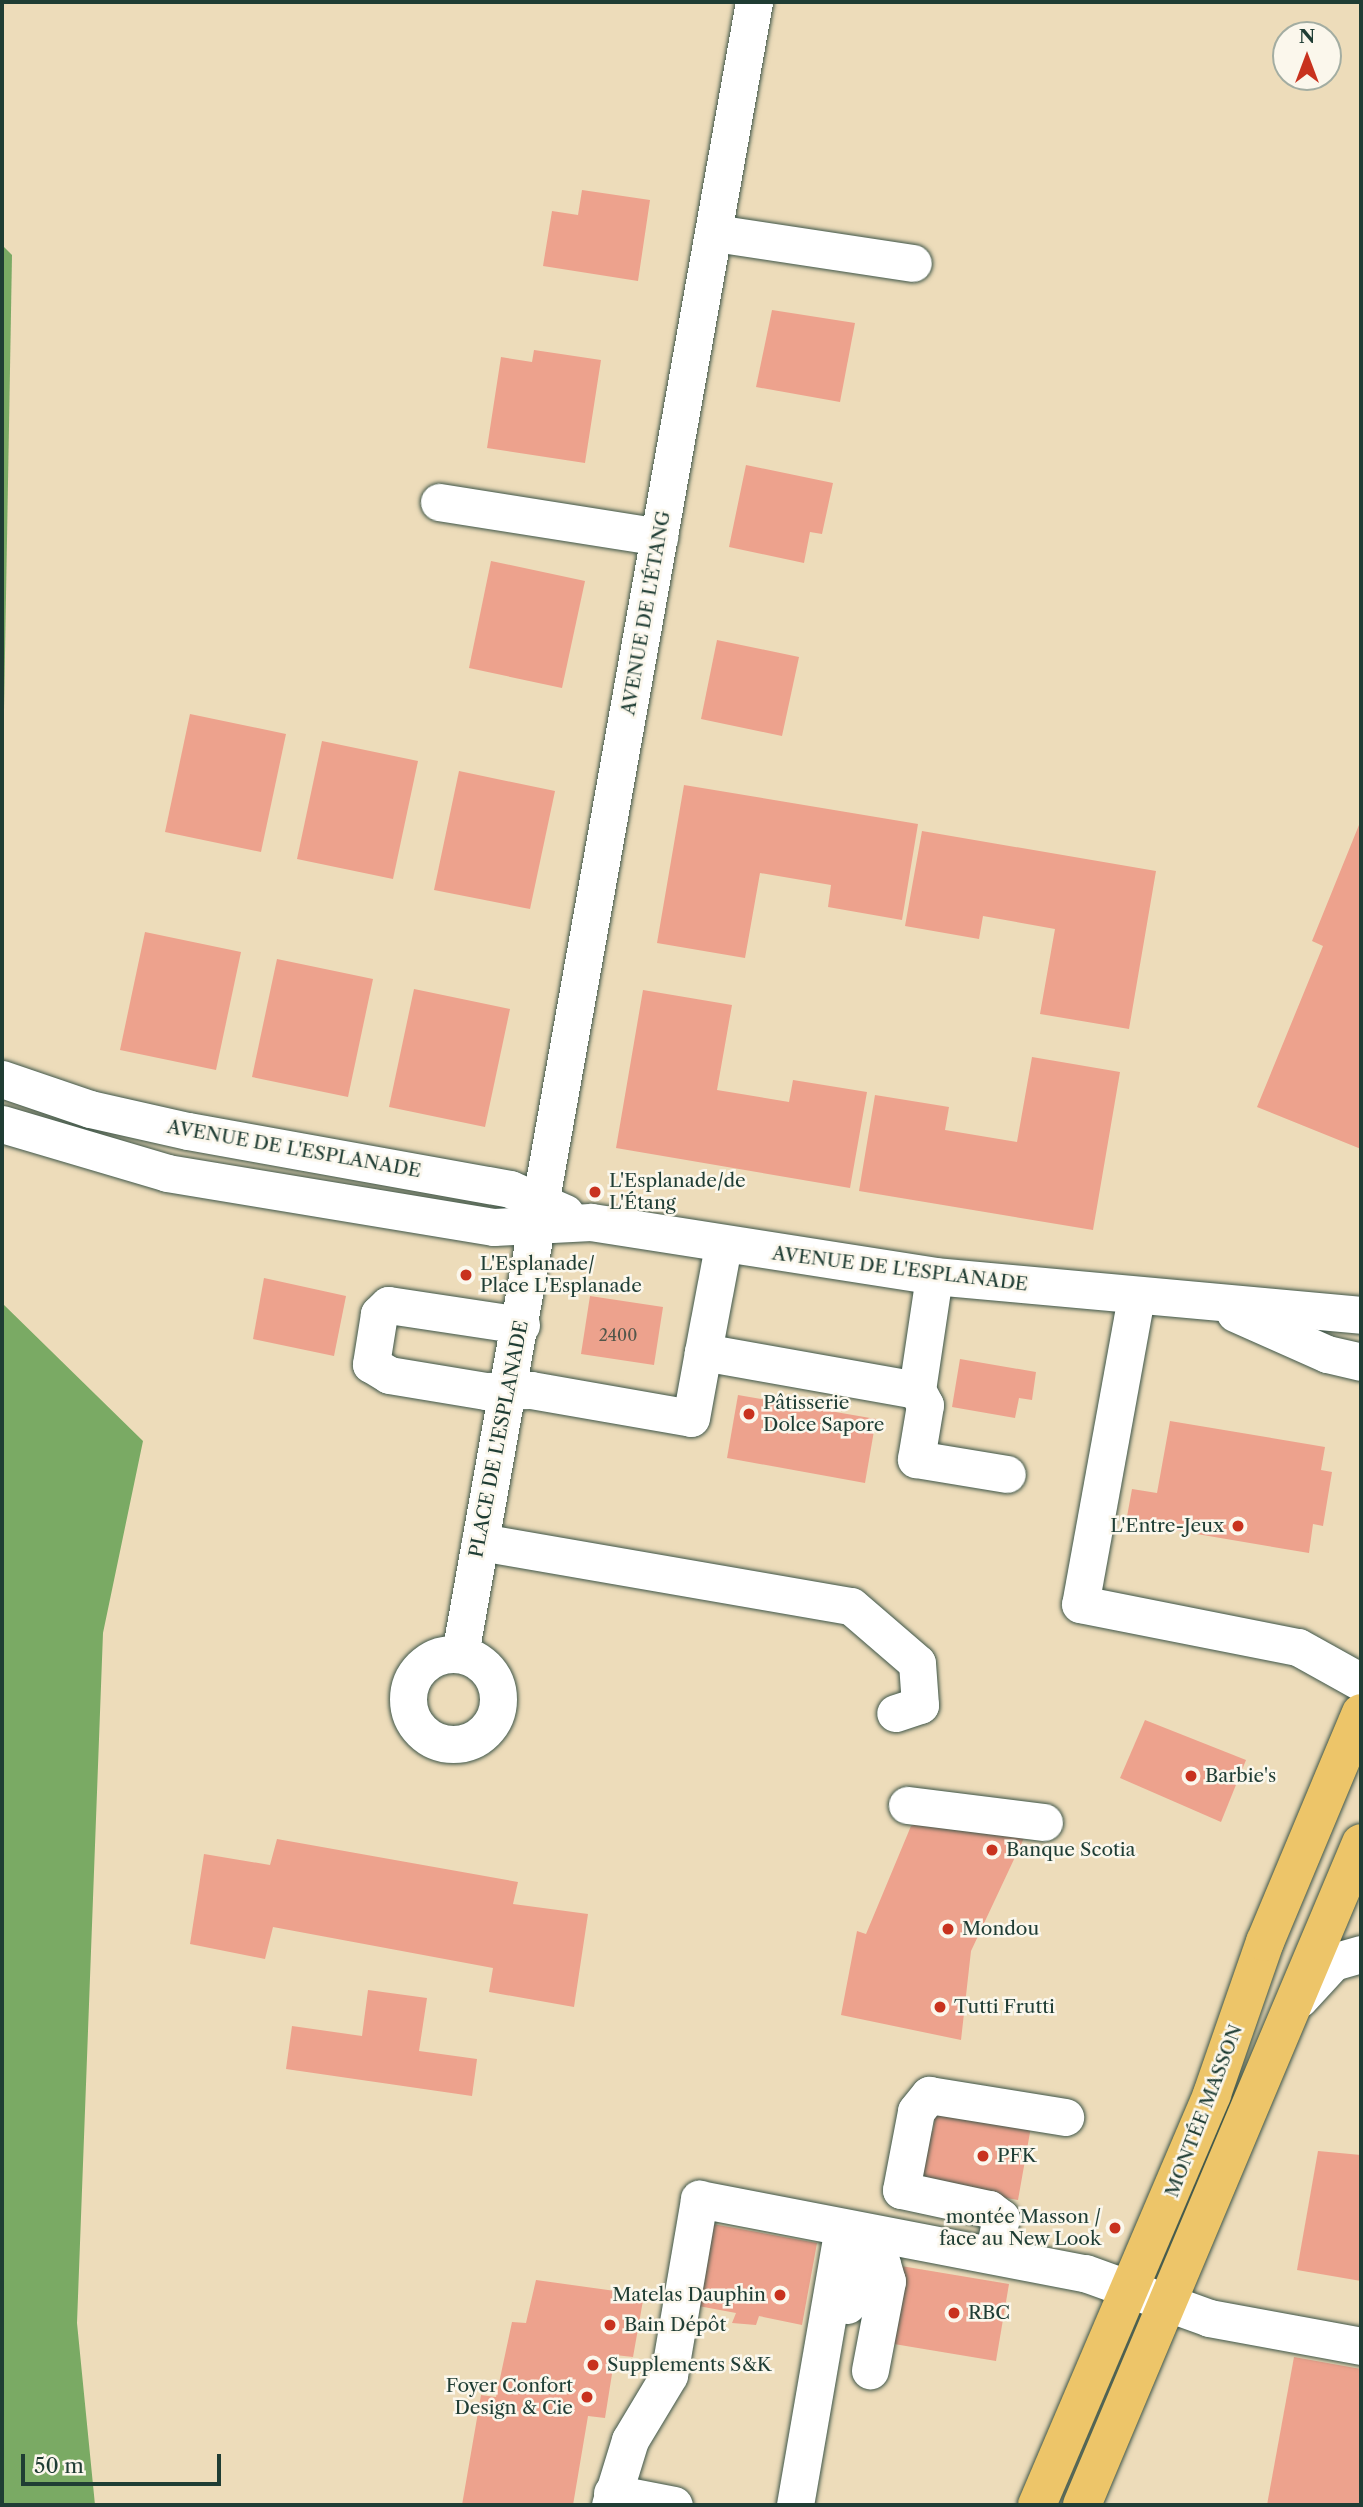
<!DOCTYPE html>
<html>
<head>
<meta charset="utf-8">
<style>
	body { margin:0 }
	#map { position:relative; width:1363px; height:2507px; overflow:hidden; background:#eddcba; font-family:"Libre Caslon Text",serif }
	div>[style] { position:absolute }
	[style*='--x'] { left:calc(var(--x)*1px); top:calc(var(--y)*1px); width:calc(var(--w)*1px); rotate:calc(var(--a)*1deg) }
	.forest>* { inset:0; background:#7aaa64 }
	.building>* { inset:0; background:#eda28d }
	.roads { filter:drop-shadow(0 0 2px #3e5548) drop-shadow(0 0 2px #3e5548) }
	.minor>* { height:37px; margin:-18.5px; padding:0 18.5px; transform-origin:18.5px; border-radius:18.5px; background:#fff }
	.minor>.ring { margin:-18.5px; padding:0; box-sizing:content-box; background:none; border:37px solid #fff; border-radius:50% }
	.major>* { height:38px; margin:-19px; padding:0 19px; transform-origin:19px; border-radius:19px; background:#edc569 }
	.dots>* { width:19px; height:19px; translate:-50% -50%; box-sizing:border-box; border:4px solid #fbf7ec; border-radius:50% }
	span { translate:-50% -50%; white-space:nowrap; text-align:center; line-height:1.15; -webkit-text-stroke:5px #fbf7ec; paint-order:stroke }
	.number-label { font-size:16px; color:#52564a }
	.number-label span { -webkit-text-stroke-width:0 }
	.street-label { font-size:19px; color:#1f3d34 }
	.poi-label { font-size:19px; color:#1f3d34 }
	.left { translate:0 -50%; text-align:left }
	.right { translate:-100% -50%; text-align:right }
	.frame { position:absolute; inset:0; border:4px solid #1f3d34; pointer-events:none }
	.north { position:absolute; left:1272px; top:21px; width:70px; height:70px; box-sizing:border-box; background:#fbf7ec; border:2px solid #a3ada2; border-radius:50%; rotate:0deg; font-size:19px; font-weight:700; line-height:28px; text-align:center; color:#1f3d34 }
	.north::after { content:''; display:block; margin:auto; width:24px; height:32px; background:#c8321e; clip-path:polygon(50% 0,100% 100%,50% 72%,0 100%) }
	.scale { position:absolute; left:21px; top:2454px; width:200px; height:32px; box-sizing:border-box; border:4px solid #1f3d34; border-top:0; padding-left:9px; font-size:21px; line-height:24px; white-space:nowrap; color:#1f3d34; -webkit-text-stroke:5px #fbf7ec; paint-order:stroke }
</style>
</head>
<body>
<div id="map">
	<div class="forest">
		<i style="clip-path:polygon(2px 245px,12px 255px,2px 824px)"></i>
		<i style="clip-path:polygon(2px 1303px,143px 1441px,103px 1633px,77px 2323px,95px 2505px,2px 2505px)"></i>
	</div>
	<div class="building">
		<i style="clip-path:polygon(582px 190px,650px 200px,638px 281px,543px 266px,552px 211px,578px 215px)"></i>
		<i style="clip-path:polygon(772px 310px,855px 323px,840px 402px,756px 387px)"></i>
		<i style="clip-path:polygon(534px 350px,601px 360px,585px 463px,487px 448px,501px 357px,532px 362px)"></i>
		<i style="clip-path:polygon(746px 465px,833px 483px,822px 534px,810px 532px,804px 563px,729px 547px)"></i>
		<i style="clip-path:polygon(491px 561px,585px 581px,562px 688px,469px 668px)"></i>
		<i style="clip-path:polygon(717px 640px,799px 657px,782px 736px,701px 719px)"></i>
		<i style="clip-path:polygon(190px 714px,286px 734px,261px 852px,165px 832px)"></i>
		<i style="clip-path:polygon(322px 741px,418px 761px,393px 879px,297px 859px)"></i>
		<i style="clip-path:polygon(459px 771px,555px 791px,530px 909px,434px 890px)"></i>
		<i style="clip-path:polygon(684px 785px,918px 824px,902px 920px,828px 907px,831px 885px,760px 873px,745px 958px,657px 943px)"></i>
		<i style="clip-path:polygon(1361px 820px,1361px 1149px,1257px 1107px,1323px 946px,1312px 941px)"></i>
		<i style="clip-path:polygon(922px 831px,1156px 871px,1129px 1029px,1040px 1014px,1055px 929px,983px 916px,979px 939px,905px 926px)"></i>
		<i style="clip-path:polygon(145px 932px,241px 952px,216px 1070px,120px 1050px)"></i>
		<i style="clip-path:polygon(277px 959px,373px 979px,348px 1097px,252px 1077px)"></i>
		<i style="clip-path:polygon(414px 989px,510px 1009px,485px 1127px,389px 1107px)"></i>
		<i style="clip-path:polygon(643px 990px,732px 1005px,717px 1090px,789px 1102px,793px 1080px,867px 1092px,850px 1188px,616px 1148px)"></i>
		<i style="clip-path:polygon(1032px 1057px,1120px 1072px,1093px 1230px,859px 1191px,875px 1095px,949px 1107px,945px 1130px,1017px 1142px)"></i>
		<i style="clip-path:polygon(264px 1278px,346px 1296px,334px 1356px,253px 1339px)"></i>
		<i style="clip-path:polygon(590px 1296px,663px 1307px,654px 1365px,581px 1354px)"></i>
		<i style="clip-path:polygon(960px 1359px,1036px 1372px,1032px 1400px,1019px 1398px,1015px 1418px,952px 1407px)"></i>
		<i style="clip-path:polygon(738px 1395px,876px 1419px,865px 1483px,727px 1458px)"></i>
		<i style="clip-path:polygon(1170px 1421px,1325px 1447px,1321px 1470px,1332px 1472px,1323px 1526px,1313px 1524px,1309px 1553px,1126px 1522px,1132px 1489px,1157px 1493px)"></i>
		<i style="clip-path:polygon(1145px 1720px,1246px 1760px,1221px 1822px,1120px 1778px)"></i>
		<i style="clip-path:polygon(926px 1821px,1024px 1838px,971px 1951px,961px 2040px,841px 2015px,857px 1931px,866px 1934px,911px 1826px)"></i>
		<i style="clip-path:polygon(277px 1839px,518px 1882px,513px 1904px,588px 1914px,574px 2007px,489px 1992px,493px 1968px,273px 1927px,265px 1959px,190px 1944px,204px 1854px,270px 1865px)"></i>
		<i style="clip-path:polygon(368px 1990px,427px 1998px,419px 2051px,477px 2059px,472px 2096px,286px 2069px,292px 2026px,362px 2036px)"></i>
		<i style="clip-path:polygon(937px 2105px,1032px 2121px,1018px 2200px,913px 2182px,922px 2129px,933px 2131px)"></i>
		<i style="clip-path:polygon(1318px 2151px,1361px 2155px,1361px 2281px,1297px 2270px)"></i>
		<i style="clip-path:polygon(707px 2223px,817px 2243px,802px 2325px,759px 2316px,756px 2325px,732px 2323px,736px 2313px,693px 2305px)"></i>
		<i style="clip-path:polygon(901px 2266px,1009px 2284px,996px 2361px,888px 2343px)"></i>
		<i style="clip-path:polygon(536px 2280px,644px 2295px,633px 2357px,615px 2355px,605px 2418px,588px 2416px,573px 2505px,462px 2505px,481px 2395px,496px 2397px,512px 2322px,526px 2323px)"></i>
		<i style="clip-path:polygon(1294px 2357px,1361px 2369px,1361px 2505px,1267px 2505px)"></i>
	</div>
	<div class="roads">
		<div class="minor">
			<i style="--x:715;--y:233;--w:200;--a:8.6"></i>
			<i style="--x:439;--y:502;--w:223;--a:9"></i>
			<i style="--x:2;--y:1079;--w:93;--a:18.8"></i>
			<i style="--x:90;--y:1109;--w:100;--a:12.7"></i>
			<i style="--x:188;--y:1131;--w:327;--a:10.2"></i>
			<i style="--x:510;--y:1189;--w:60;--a:23.6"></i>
			<i style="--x:2;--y:1124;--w:172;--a:16.5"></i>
			<i style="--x:167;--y:1173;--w:331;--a:9.4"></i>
			<i style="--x:494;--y:1227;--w:97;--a:-3"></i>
			<i style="--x:591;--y:1222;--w:347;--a:8.9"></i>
			<i style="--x:934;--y:1276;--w:429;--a:5.2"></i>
			<i style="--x:723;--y:1246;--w:108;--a:100.7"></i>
			<i style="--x:703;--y:1352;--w:217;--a:10.1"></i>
			<i style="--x:917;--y:1390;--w:115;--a:-81.5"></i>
			<i style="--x:1136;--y:1297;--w:312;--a:100.3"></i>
			<i style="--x:1080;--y:1604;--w:222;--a:11.2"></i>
			<i style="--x:1298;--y:1647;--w:72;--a:29.1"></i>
			<i style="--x:1235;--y:1313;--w:101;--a:24"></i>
			<i style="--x:1327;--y:1354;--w:35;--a:13"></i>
			<i style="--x:521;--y:1325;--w:134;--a:-171.4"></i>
			<i style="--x:388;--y:1305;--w:13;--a:135"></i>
			<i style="--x:379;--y:1314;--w:51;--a:99.1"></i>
			<i style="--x:371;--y:1364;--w:21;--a:31"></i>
			<i style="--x:389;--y:1375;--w:98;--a:9.4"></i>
			<i style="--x:486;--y:1391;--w:45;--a:-1.3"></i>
			<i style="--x:531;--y:1390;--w:162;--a:9.9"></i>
			<i style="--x:691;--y:1418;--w:67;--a:-79.7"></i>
			<i style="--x:917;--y:1390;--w:17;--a:62"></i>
			<i style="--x:925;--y:1405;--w:55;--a:99.5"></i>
			<i style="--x:916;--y:1459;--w:92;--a:9.4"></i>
			<i style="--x:480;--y:1542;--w:376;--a:9.8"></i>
			<i style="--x:851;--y:1606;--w:87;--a:40.8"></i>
			<i style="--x:917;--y:1663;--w:42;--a:85.9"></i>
			<i style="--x:920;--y:1705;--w:26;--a:162"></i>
			<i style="--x:460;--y:1654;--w:1678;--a:-79.91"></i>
			<i class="ring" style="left:408px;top:1654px;width:53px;height:53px"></i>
			<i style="--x:907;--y:1805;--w:138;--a:7.1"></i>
			<i style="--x:1299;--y:1999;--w:50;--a:-47.4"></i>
			<i style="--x:1333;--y:1962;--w:29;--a:-16"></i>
			<i style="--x:993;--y:2255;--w:38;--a:-78"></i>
			<i style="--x:1001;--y:2218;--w:15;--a:-143"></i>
			<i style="--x:989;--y:2209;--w:90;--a:-167.8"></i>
			<i style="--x:901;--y:2190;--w:80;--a:-79.2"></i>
			<i style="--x:916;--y:2111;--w:21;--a:-51"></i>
			<i style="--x:929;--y:2095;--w:138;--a:9.2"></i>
			<i style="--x:847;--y:2305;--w:45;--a:-72"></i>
			<i style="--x:861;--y:2262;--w:21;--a:5"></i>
			<i style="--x:882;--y:2264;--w:18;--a:74"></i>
			<i style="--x:887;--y:2281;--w:91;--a:100.8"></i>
			<i style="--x:612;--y:2493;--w:63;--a:11"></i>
			<i style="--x:610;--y:2505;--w:68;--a:-72.9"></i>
			<i style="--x:630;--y:2440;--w:76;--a:-59"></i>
			<i style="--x:669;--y:2375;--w:179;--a:-80.3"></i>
			<i style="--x:699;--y:2199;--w:393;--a:10.9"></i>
			<i style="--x:1085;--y:2273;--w:132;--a:19.9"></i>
			<i style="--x:1209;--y:2318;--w:155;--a:10.4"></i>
			<i style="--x:795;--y:2505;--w:281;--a:-80.2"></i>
		</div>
		<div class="major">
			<i style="--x:1037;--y:2505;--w:447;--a:-66.9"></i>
			<i style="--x:1212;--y:2094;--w:161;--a:-70.8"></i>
			<i style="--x:1265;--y:1942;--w:248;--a:-67.3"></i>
			<i style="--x:1082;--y:2505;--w:718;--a:-67.15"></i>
		</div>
	</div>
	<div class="dots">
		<i style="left:595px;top:1192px;background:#c8321e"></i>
		<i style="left:466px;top:1275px;background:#c8321e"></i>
		<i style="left:749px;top:1414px;background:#c8321e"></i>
		<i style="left:1238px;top:1526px;background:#c8321e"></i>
		<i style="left:1191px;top:1776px;background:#c8321e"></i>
		<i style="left:992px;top:1850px;background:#c8321e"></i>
		<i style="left:948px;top:1929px;background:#c8321e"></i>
		<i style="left:940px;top:2007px;background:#c8321e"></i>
		<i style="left:983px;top:2156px;background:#c8321e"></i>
		<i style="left:1115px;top:2228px;background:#c8321e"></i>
		<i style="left:780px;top:2295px;background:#c8321e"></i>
		<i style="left:954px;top:2313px;background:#c8321e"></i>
		<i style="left:610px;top:2325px;background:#c8321e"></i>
		<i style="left:593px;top:2365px;background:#c8321e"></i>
		<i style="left:587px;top:2397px;background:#c8321e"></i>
	</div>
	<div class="number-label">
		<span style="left:618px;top:1335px">2400</span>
	</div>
	<div class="street-label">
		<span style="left:646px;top:613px;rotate:-80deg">AVENUE DE L'ÉTANG</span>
		<span style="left:294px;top:1149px;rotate:10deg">AVENUE DE L'ESPLANADE</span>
		<span style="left:900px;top:1269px;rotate:7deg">AVENUE DE L'ESPLANADE</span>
		<span style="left:499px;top:1439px;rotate:-79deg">PLACE DE L'ESPLANADE</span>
		<span style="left:1204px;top:2111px;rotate:-69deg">MONTÉE MASSON</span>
	</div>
	<div class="poi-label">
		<span class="left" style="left:609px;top:1192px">L'Esplanade/de<br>L'Étang</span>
		<span class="left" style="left:480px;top:1275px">L'Esplanade/<br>Place L'Esplanade</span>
		<span class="left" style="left:763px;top:1414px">Pâtisserie<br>Dolce Sapore</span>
		<span class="right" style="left:1224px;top:1526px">L'Entre-Jeux</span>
		<span class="left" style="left:1205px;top:1776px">Barbie's</span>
		<span class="left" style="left:1006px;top:1850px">Banque Scotia</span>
		<span class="left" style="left:962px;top:1929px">Mondou</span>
		<span class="left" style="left:954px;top:2007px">Tutti Frutti</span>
		<span class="left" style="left:997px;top:2156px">PFK</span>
		<span class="right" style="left:1101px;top:2228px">montée Masson /<br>face au New Look</span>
		<span class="right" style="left:766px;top:2295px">Matelas Dauphin</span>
		<span class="left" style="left:968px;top:2313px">RBC</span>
		<span class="left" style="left:624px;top:2325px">Bain Dépôt</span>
		<span class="left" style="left:607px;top:2365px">Supplements S&amp;K</span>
		<span class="right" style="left:573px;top:2397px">Foyer Confort<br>Design &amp; Cie</span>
	</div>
	<div class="frame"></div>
	<div class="north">N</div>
	<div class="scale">50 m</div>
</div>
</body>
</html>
